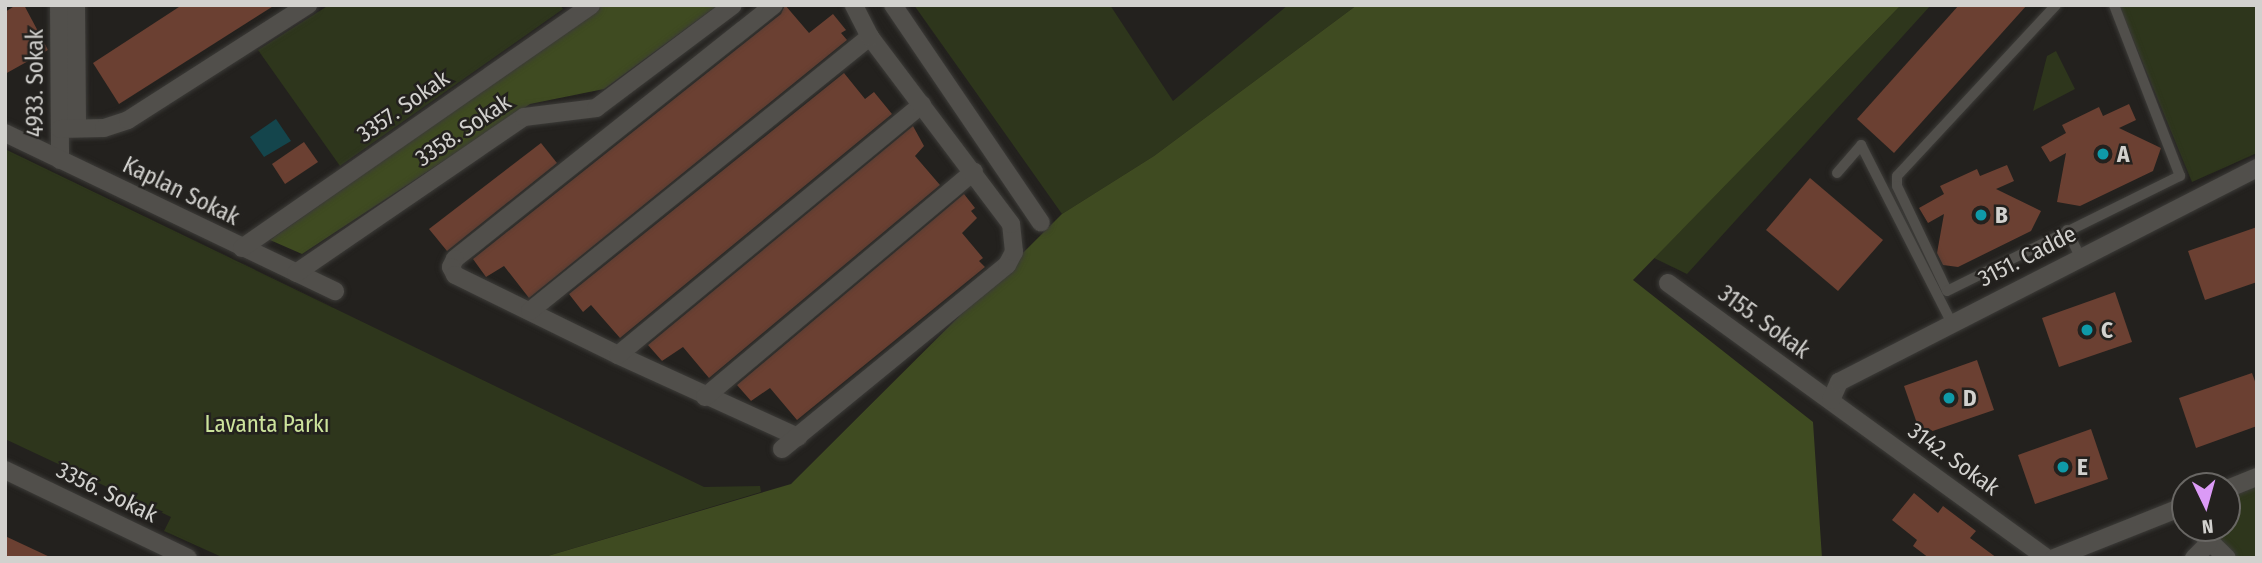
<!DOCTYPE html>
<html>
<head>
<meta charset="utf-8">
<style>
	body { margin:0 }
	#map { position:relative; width:2262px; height:563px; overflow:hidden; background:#23211e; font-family:"Fira Sans Condensed",sans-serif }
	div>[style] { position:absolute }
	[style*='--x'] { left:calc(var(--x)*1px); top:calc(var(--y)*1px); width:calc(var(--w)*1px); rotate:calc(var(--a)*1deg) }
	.green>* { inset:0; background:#2e361c }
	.forest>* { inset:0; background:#3f4b21 }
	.water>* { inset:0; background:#14454c }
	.building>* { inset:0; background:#6b4032 }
	.roads { filter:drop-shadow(0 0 2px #3c3b38) drop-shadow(0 0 2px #3c3b38) }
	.service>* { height:10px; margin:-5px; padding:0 5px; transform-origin:5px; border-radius:5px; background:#514f4b }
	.minor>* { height:18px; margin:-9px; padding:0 9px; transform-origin:9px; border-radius:9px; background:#514f4b }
	.dots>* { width:19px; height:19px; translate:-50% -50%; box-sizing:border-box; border:4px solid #23211e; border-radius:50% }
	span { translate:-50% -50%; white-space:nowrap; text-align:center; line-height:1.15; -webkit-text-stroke:5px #23211e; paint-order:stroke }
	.street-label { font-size:23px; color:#d2d1ce }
	.poi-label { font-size:23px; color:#d2d1ce; font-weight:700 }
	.left { translate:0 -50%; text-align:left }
	.park-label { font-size:23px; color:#cce39c }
	.frame { position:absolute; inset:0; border:7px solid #d2d1ce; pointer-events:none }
	.north { position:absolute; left:2171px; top:472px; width:70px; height:70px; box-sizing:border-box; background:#23211e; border:2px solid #696764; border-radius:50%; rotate:175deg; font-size:19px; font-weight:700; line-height:28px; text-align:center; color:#d2d1ce }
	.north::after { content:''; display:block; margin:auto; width:24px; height:32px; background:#db9af6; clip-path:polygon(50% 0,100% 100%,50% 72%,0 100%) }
</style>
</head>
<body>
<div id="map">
	<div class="green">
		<i style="clip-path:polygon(329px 5px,560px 5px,563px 9px,340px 166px,258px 50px)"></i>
		<i style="clip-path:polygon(914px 5px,1110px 5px,1173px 101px,1288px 5px,1357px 5px,1154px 156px,1062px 214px)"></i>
		<i style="clip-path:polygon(1901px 5px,1931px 5px,1687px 274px,1654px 258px)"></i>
		<i style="clip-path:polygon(2119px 5px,2257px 5px,2257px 153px,2192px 182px)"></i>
		<i style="clip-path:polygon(2056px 51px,2075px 89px,2033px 111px,2047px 56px)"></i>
		<i style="clip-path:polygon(5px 149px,704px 487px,760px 486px,761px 492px,541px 558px,224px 558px,164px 531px,171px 517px,5px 439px)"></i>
		<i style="clip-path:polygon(2257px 486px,2257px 558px,2237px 558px,2218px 545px,2210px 528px,2227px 528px,2227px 499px)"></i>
	</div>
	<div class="forest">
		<i style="clip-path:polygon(603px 5px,718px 5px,604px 89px,530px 104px,302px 254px,270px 240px)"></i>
		<i style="clip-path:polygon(1357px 5px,1901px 5px,1633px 280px,1813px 422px,1822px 558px,541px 558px,791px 484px,1062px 214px,1154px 156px)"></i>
	</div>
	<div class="water">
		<i style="clip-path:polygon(276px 119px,291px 141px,264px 157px,250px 137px)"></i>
	</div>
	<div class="building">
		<i style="clip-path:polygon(16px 5px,24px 5px,48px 50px,5px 74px,5px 12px)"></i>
		<i style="clip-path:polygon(182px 5px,275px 5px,119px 104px,93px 63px)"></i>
		<i style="clip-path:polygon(785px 5px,809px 33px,833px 14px,846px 30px,841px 33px,847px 40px,529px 298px,504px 266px,486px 277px,473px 259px,781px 14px)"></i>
		<i style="clip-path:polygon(1959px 5px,2027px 5px,1894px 153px,1857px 119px)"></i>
		<i style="clip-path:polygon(844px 73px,865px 99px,874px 92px,892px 114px,620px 338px,591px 305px,583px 312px,569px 294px)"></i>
		<i style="clip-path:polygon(2129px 104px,2136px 120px,2119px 128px,2161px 148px,2153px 171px,2080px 206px,2057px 202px,2066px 153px,2050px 162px,2041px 147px,2066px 133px,2062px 125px,2099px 107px,2103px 116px)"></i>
		<i style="clip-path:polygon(913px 126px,924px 146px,915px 156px,940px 185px,709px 378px,683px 347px,662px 361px,648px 345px)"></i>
		<i style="clip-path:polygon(304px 142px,318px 162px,285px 184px,272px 164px)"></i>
		<i style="clip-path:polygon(541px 143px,557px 163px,447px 251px,429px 229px)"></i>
		<i style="clip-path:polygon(2007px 165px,2014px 181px,1996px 189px,2041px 211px,2031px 231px,1958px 267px,1943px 265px,1937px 253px,1944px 214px,1928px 223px,1919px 208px,1944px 194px,1940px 186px,1977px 169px,1980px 176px)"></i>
		<i style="clip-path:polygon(1810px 178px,1883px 240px,1838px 291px,1766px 230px)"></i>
		<i style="clip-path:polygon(964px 194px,975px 208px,971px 211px,977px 218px,962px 233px,983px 258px,979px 261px,985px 267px,797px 420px,770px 388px,751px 401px,737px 385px)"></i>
		<i style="clip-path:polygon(2257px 227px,2257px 282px,2205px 300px,2188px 251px)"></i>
		<i style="clip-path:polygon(2115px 292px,2132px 342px,2059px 367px,2042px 318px)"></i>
		<i style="clip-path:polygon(1977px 360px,1994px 410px,1921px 435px,1904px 386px)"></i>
		<i style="clip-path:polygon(2252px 373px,2257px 387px,2257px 426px,2196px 448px,2179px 398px)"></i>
		<i style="clip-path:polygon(2091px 429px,2108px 479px,2035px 504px,2018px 455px)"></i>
		<i style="clip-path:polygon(1914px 493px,1938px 513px,1943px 506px,1976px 531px,1970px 538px,1997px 558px,1929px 558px,1913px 546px,1917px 540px,1892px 520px)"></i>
		<i style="clip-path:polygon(5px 536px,52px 558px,5px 558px)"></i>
	</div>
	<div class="roads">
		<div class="service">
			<i style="--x:2056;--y:5;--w:233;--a:132.9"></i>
			<i style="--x:1897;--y:176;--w:10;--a:90"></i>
			<i style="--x:1897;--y:186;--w:116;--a:64.5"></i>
			<i style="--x:1947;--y:291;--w:260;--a:-26.3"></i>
			<i style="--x:2180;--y:176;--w:183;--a:-111.1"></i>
			<i style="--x:1837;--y:173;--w:37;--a:-49"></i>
			<i style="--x:1861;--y:145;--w:199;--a:63"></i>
			<i style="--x:2067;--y:230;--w:30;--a:64"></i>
		</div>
		<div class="minor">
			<i style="--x:59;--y:5;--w:155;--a:89.6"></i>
			<i style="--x:76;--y:5;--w:123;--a:89.5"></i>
			<i style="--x:774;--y:5;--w:408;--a:141.5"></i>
			<i style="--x:455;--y:259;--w:9;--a:117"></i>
			<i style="--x:451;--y:267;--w:9;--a:63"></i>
			<i style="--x:455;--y:275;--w:182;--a:26.1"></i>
			<i style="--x:618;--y:355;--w:198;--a:24.5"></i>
			<i style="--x:893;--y:5;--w:263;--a:55.8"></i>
			<i style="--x:60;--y:129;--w:44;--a:-1.3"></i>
			<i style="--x:104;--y:128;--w:25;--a:-18"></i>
			<i style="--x:128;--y:120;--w:214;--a:-32.6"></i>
			<i style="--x:5;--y:133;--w:366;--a:25.6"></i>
			<i style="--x:242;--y:248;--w:425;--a:-34.8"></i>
			<i style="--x:296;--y:273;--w:276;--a:-34.4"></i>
			<i style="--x:524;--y:117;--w:73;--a:-7.1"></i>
			<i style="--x:596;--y:108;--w:171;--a:-36.9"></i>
			<i style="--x:1668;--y:283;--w:468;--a:36"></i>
			<i style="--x:530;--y:311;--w:437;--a:-38.9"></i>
			<i style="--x:618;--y:355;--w:394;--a:-39.5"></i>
			<i style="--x:705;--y:397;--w:351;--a:-40"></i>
			<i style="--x:1831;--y:400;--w:20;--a:-66"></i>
			<i style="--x:1839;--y:382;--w:470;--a:-27.1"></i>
			<i style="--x:782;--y:449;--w:291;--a:-39.3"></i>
			<i style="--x:1007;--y:265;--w:15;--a:-62"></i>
			<i style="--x:1014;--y:252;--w:28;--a:-96"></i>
			<i style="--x:1011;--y:224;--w:234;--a:-127"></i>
			<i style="--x:870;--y:37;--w:36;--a:-117"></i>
			<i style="--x:5;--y:470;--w:203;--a:25.7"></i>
			<i style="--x:2227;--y:489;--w:32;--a:-22"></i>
			<i style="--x:2196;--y:528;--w:43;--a:44.1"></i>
			<i style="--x:2054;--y:558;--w:141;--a:-21.7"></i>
			<i style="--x:2194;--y:558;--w:20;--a:-45"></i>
		</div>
	</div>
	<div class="dots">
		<i style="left:2103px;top:154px;background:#0f9aa8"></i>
		<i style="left:1981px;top:215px;background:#0f9aa8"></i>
		<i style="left:2087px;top:330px;background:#0f9aa8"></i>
		<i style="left:1949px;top:398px;background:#0f9aa8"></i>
		<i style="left:2063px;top:467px;background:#0f9aa8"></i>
	</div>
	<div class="street-label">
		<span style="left:35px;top:83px;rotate:-90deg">4933. Sokak</span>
		<span style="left:403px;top:106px;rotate:-35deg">3357. Sokak</span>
		<span style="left:463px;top:130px;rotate:-34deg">3358. Sokak</span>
		<span style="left:181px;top:191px;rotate:26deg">Kaplan Sokak</span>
		<span style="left:2027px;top:256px;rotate:-27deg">3151. Cadde</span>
		<span style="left:1764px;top:322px;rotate:36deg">3155. Sokak</span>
		<span style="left:1954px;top:459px;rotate:36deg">3142. Sokak</span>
		<span style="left:107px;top:492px;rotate:26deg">3356. Sokak</span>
	</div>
	<div class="poi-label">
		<span class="left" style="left:2117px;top:154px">A</span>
		<span class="left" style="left:1995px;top:215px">B</span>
		<span class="left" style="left:2101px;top:330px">C</span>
		<span class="left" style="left:1963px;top:398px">D</span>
		<span class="left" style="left:2077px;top:467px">E</span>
	</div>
	<div class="park-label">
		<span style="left:267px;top:424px">Lavanta Parkı</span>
	</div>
	<div class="frame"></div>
	<div class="north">N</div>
</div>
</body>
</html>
